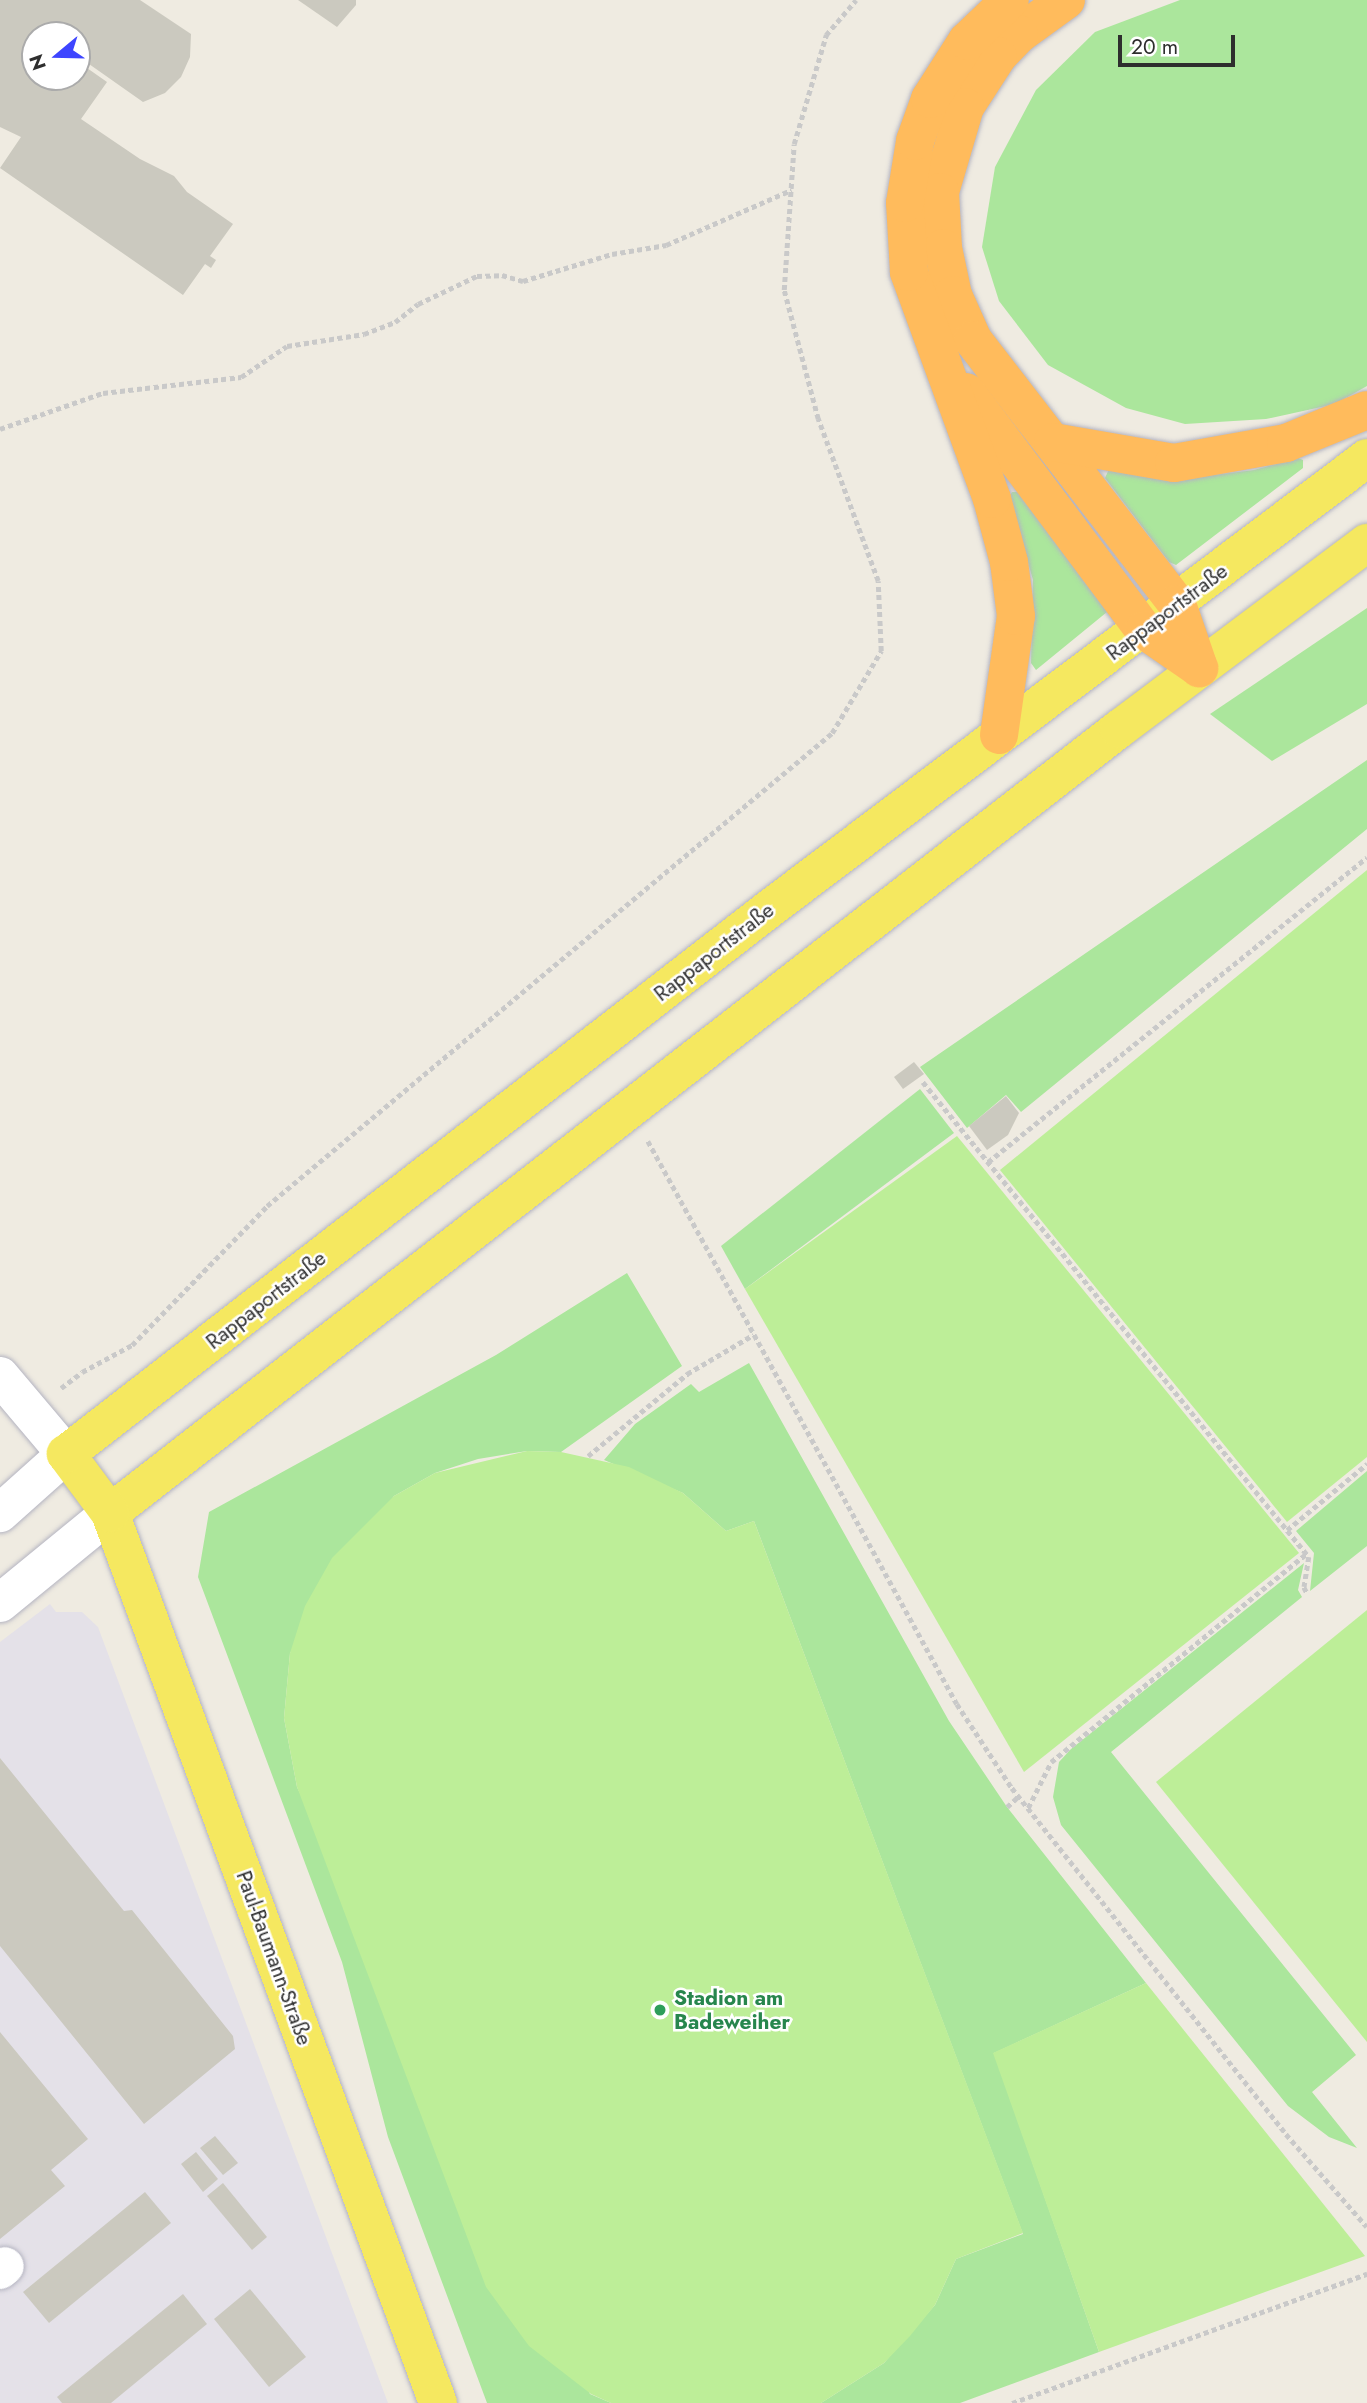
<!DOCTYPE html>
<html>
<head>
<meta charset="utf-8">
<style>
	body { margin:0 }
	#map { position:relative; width:1367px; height:2403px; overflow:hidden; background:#efebe1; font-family:Jost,sans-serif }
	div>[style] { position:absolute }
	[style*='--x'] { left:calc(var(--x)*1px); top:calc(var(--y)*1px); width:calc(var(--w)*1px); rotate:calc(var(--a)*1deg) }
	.industrial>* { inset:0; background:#e4e1e8 }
	.green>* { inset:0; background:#abe69c }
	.pitch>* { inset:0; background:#bdee98 }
	.building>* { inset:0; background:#cbc9bf }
	.path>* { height:4.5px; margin-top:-2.25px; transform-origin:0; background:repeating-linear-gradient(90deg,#c9c9c9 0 5px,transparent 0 8.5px) }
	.roads { filter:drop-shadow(0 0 2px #b4b4c1) drop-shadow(0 0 2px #b4b4c1) }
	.minor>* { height:38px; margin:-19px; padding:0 19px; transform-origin:19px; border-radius:19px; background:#fff }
	.major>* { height:38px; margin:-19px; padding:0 19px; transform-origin:19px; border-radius:19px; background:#f5e860 }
	.highway>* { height:38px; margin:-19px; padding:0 19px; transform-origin:19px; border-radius:19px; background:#ffbb5c }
	.dots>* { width:19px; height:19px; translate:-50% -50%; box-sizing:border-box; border:4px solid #fff; border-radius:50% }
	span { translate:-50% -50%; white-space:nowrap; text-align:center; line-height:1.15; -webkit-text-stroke:5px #fff; paint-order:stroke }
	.street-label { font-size:21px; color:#2e2e2e }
	.leisure-label { font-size:21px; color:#27864d; font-weight:700 }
	.left { translate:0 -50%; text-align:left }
	.north { position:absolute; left:21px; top:21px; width:70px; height:70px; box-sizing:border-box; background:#fff; border:2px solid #ababab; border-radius:50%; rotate:251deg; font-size:19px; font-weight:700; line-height:28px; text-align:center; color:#2e2e2e }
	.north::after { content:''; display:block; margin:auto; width:24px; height:32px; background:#3e45ff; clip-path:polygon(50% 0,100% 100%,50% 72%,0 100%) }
	.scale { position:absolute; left:1118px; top:35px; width:117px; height:32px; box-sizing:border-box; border:4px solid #2e2e2e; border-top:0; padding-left:9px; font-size:21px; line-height:24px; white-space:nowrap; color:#2e2e2e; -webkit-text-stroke:5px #fff; paint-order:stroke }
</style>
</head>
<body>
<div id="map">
	<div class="industrial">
		<i style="clip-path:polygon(50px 1604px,56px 1612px,82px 1612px,98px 1627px,388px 2403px,0 2403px,0 1642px)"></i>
	</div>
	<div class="green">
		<i style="clip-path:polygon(1180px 0,1367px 0,1367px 386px,1335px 404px,1266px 419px,1185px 424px,1126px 408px,1048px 365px,999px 301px,982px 247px,995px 167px,1036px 90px,1095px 32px)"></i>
		<i style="clip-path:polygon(1298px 458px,1303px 460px,1303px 468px,1176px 565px,1169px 562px,1105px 478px,1109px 469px,1189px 478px,1254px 470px)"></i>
		<i style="clip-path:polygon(1012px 492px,1020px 492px,1107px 612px,1036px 670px,1031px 663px,1033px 580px,1009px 497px)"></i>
		<i style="clip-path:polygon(1367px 608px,1367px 704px,1272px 761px,1210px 714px)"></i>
		<i style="clip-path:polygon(1367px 760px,1367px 829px,1021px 1112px,1006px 1095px,967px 1128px,920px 1067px)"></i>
		<i style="clip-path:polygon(920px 1089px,954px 1133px,745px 1289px,721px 1246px)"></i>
		<i style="clip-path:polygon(627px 1273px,682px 1366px,561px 1452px,527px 1451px,478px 1459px,435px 1473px,394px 1496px,290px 1653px,284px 1718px,297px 1787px,590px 2394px,611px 2403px,487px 2403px,388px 2137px,342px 1962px,198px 1577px,209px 1512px,496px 1355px)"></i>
		<i style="clip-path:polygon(749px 1363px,949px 1721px,1007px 1807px,1146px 1983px,994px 2053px,1099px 2352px,960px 2403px,821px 2403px,884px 2363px,935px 2305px,956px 2259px,1023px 2234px,754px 1521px,726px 1531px,683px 1493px,604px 1460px,635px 1424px,691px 1384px,699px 1392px)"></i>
		<i style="clip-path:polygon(1367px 1471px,1367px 1546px,1310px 1591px,1314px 1553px,1296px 1531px)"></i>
		<i style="clip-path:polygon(1304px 1563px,1298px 1590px,1302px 1597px,1111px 1752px,1356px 2055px,1312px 2092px,1357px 2148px,1329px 2137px,1288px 2106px,1061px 1825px,1053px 1797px,1059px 1762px,1071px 1749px)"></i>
	</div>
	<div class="pitch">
		<i style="clip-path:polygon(1367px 870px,1367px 1457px,1287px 1522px,1000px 1170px)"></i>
		<i style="clip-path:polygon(957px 1136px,1299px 1553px,1024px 1772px,745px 1289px)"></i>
		<i style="clip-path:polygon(527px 1451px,561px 1452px,629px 1467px,683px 1493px,726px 1531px,754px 1521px,1023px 2233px,956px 2259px,935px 2305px,910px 2336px,884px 2363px,821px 2403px,611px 2403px,591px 2394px,529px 2346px,486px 2287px,297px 1787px,284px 1718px,290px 1653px,305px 1606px,332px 1558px,394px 1496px,435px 1473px)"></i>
		<i style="clip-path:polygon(1367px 1610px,1367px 2042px,1156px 1782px)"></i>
		<i style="clip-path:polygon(1146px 1983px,1365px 2256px,1099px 2352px,993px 2053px)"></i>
	</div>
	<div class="building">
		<i style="clip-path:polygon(evenodd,0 0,140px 0,191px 34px,190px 57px,181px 77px,165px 93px,143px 102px,89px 64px,87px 68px,107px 82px,81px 119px,140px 159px,174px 176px,187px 192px,233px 224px,210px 256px,216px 260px,211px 268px,205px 264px,183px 295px,0 168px,21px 137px,0 127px,0 0,35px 35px,77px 35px,77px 77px,35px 77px,35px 35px)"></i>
		<i style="clip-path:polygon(298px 0,356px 0,356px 5px,337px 27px)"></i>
		<i style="clip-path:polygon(914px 1062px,924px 1074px,903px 1089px,894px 1077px)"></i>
		<i style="clip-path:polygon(1006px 1096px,1019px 1113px,1008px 1135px,987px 1150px,969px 1126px)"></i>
		<i style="clip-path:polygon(0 1758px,124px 1911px,132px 1910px,233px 2036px,235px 2049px,144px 2124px,0 1946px)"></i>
		<i style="clip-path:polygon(0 2032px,88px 2139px,51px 2170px,65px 2186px,0 2239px)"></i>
		<i style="clip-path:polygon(215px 2136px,238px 2163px,223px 2175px,200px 2148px)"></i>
		<i style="clip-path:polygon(196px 2152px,218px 2179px,203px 2192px,181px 2164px)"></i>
		<i style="clip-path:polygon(223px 2183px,267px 2237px,252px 2250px,207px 2196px)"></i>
		<i style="clip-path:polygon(145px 2192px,171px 2223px,49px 2323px,23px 2292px)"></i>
		<i style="clip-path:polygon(250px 2289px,306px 2357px,269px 2387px,214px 2319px)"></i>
		<i style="clip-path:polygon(183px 2294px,207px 2324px,111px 2403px,62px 2403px,57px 2397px)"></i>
	</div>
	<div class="path">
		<i style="--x:0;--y:429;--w:109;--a:-19.3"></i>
		<i style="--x:103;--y:393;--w:139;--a:-6.6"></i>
		<i style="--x:241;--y:377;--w:55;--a:-34"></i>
		<i style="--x:287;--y:346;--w:78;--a:-8.9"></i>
		<i style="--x:364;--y:334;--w:33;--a:-21"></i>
		<i style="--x:395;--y:322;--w:29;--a:-38"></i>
		<i style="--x:418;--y:304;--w:65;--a:-25.4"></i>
		<i style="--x:477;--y:276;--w:25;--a:-2"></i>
		<i style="--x:502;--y:275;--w:22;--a:16"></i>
		<i style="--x:523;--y:281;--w:93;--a:-16.9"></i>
		<i style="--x:612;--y:254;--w:55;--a:-9.5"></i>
		<i style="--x:666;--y:245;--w:137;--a:-23.7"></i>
		<i style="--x:923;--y:1082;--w:612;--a:50.9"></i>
		<i style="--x:1309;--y:1557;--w:30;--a:99"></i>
		<i style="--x:1304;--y:1587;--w:7;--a:63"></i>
		<i style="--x:648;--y:1141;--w:642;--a:61.24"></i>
		<i style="--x:957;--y:1704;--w:100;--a:56.8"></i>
		<i style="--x:1012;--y:1788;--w:441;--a:51.6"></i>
		<i style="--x:1286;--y:2134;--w:123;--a:48.9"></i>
		<i style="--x:988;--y:1162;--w:486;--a:-38.8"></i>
		<i style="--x:61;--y:1388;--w:26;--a:-37"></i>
		<i style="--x:82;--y:1372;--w:57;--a:-28.4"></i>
		<i style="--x:132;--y:1345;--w:194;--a:-45.8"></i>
		<i style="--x:267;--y:1206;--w:737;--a:-39.93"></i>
		<i style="--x:832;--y:733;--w:96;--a:-59.1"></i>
		<i style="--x:881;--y:651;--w:70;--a:-92.5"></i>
		<i style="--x:878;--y:581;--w:173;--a:-110.3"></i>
		<i style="--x:818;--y:419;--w:133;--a:-104.8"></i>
		<i style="--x:784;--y:290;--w:146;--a:-86.1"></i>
		<i style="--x:794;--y:144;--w:114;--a:-73.6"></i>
		<i style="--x:826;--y:35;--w:46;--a:-49.4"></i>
		<i style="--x:588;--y:1456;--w:129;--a:-39.6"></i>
		<i style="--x:687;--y:1374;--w:77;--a:-30.6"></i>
		<i style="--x:1287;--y:1530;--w:104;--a:-39.5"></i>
		<i style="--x:1007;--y:1807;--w:16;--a:-43"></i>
		<i style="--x:1028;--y:1808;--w:51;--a:-63.4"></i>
		<i style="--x:1051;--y:1762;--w:329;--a:-39.2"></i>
		<i style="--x:1012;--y:2403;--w:378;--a:-20"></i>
	</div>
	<div class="roads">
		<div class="minor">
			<i style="--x:0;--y:1376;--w:102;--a:49.8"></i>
			<i style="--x:66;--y:1454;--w:89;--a:138.2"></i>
			<i style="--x:0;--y:1603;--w:142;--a:-39.3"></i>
			<i style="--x:0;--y:2270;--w:6;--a:-39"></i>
		</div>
		<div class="major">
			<i style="--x:110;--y:1513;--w:1278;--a:-37.85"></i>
			<i style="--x:1119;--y:729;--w:310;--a:-36.9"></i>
			<i style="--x:438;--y:2403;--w:949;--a:-110.23"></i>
			<i style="--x:110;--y:1513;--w:74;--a:-126.7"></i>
			<i style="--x:66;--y:1454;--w:895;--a:-37.78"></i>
			<i style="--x:773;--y:906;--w:744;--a:-37.02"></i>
		</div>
		<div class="highway">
			<i style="--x:1066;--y:0;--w:58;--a:144.1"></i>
			<i style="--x:1019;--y:34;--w:30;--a:134"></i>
			<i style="--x:998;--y:56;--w:61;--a:122.9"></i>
			<i style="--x:965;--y:107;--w:89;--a:106.4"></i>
			<i style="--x:940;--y:192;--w:56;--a:86.9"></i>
			<i style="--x:943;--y:248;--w:48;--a:78"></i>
			<i style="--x:953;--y:295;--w:49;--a:66"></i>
			<i style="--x:973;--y:340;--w:334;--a:52.3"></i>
			<i style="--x:1177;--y:604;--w:68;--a:71"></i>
			<i style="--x:966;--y:392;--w:297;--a:53.2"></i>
			<i style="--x:1144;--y:630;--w:67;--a:34.6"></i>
			<i style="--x:1053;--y:442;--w:123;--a:9.8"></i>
			<i style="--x:1174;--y:463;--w:114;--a:-10.1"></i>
			<i style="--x:1286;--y:443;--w:87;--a:-22.2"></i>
			<i style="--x:999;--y:735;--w:120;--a:-81.9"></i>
			<i style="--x:1016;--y:616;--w:54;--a:-97.4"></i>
			<i style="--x:1009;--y:562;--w:65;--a:-105.1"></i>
			<i style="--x:992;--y:499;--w:242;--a:-110.1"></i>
			<i style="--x:909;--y:272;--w:69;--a:-93.3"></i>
			<i style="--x:905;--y:203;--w:63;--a:-80.8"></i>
			<i style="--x:915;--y:141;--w:45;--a:-70.3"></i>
			<i style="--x:930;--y:99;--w:69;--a:-57.5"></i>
			<i style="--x:967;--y:41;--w:59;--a:-43.6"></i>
		</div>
	</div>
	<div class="dots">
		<i style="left:660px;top:2010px;background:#2e9e5b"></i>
	</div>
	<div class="street-label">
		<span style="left:1167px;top:612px;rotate:-37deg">Rappaportstraße</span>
		<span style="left:714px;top:952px;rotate:-38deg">Rappaportstraße</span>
		<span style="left:266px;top:1300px;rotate:-38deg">Rappaportstraße</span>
		<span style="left:274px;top:1958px;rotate:70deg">Paul-Baumann-Straße</span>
	</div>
	<div class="leisure-label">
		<span class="left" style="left:674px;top:2010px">Stadion am<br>Badeweiher</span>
	</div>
	<div class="north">N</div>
	<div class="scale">20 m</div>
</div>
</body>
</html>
